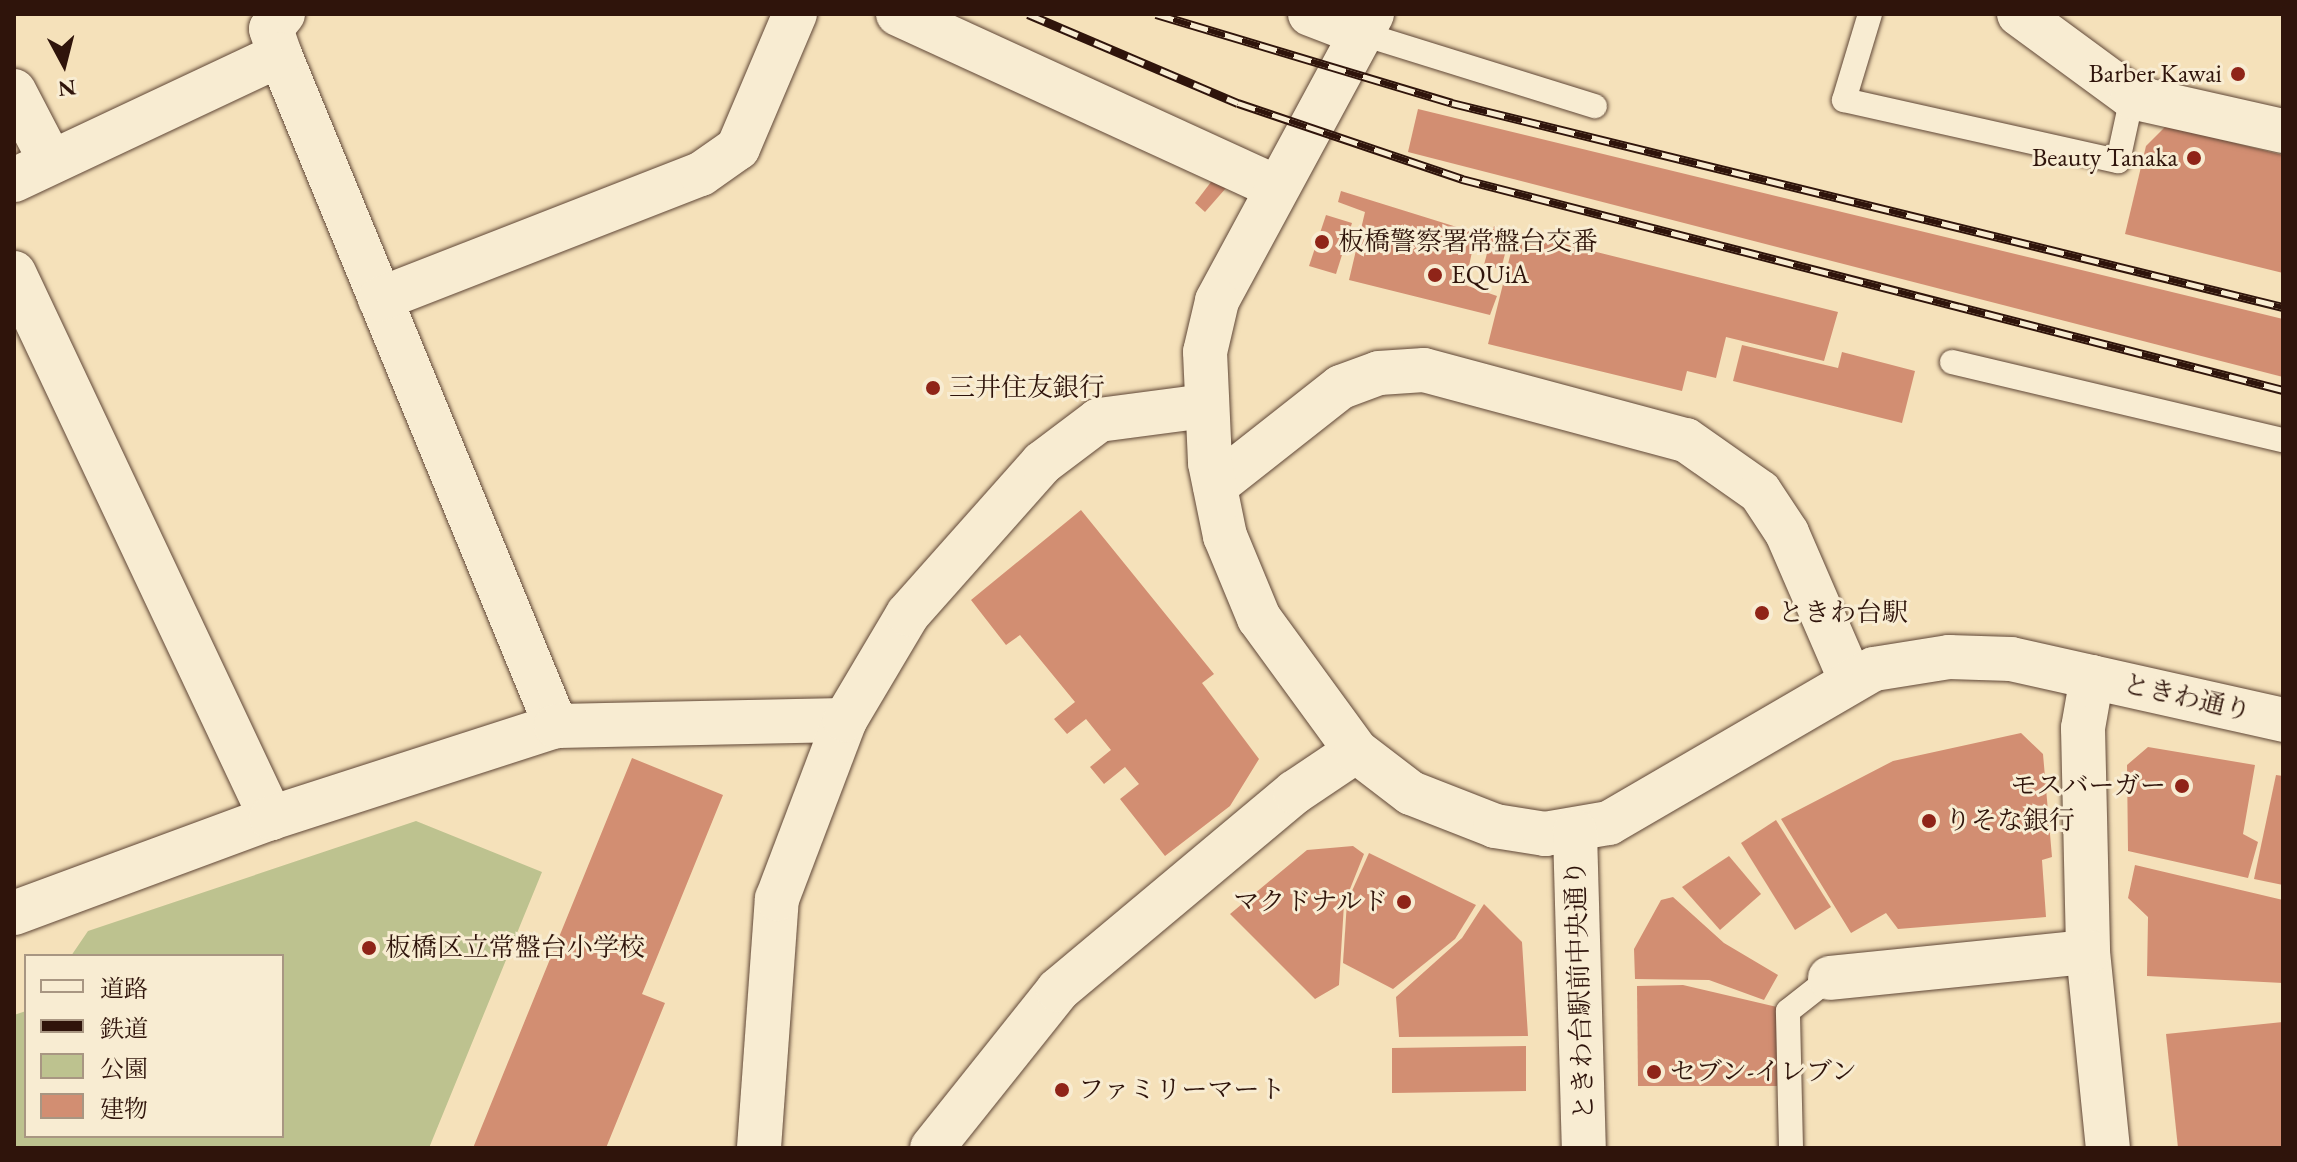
<!DOCTYPE html>
<html>
<head>
<meta charset="utf-8">
<style>
	body { margin:0 }
	#map { position:relative; width:2297px; height:1162px; overflow:hidden; background:#f5e1ba; font-family:"EB Garamond","Noto Serif JP",serif }
	div>[style] { position:absolute }
	[style*='--x'] { left:calc(var(--x)*1px); top:calc(var(--y)*1px); width:calc(var(--w)*1px); rotate:calc(var(--a)*1deg) }
	.green>* { inset:0; background:#bdc28f }
	.building>* { inset:0; background:#d28e72 }
	.roads { filter:drop-shadow(0 0 2px #604737) drop-shadow(0 0 2px #604737) }
	.service>* { height:24px; margin:-12px; padding:0 12px; transform-origin:12px; border-radius:12px; background:#f8ecd2 }
	.minor>* { height:44px; margin:-22px; padding:0 22px; transform-origin:22px; border-radius:22px; background:#f8ecd2 }
	.tertiary>* { height:44px; margin:-22px; padding:0 22px; transform-origin:22px; border-radius:22px; background:#f8ecd2 }
	.rail>* { height:9px; margin-top:-4.5px; transform-origin:0; background:repeating-linear-gradient(90deg,#f8ecd2 0 18px,#2f140b 0 36px); box-sizing:border-box; border-block:2px solid #2f140b }
	.dots>* { width:22px; height:22px; translate:-50% -50%; box-sizing:border-box; border:4px solid #f8ecd2; border-radius:50% }
	span { translate:-50% -50%; white-space:nowrap; text-align:center; line-height:1.15; -webkit-text-stroke:6px #f8ecd2; paint-order:stroke }
	.poi-label { font-size:26px; color:#2f140b }
	.right { translate:-100% -50%; text-align:right }
	.left { translate:0 -50%; text-align:left }
	.street-label { font-size:26px; color:#2f140b }
	.frame { position:absolute; inset:0; border:16px solid #2f140b; pointer-events:none }
	.legend { position:absolute; left:24px; top:954px; width:260px; height:184px; box-sizing:border-box; background:#f8ecd2; border:2px solid #a89682; margin:0; padding:10px 14px; list-style:none; font-size:24px; color:#2f140b }
	.legend li { display:flex; align-items:center; gap:16px; height:40px }
	.legend b { width:40px; border:2px solid #a89682 }
	.north { position:absolute; left:24px; top:24px; width:80px; height:80px; -webkit-text-stroke:6px #f8ecd2; paint-order:stroke; rotate:173deg; font-size:22px; font-weight:700; line-height:32px; text-align:center; color:#2f140b }
	.north::after { content:''; display:block; margin:auto; width:28px; height:36px; background:#2f140b; clip-path:polygon(50% 0,100% 100%,50% 72%,0 100%) }
</style>
</head>
<body>
<div id="map">
	<div class="green">
		<i style="clip-path:polygon(416px 821px,542px 872px,429px 1148px,14px 1148px,14px 1015px,26px 1011px,26px 1136px,282px 1136px,282px 956px,71px 956px,88px 931px)"></i>
	</div>
	<div class="building">
		<i style="clip-path:polygon(1418px 109px,2283px 319px,2283px 377px,1408px 152px)"></i>
		<i style="clip-path:polygon(2166px 126px,2283px 155px,2283px 273px,2125px 234px,2146px 146px)"></i>
		<i style="clip-path:polygon(1214px 178px,1226px 188px,1205px 212px,1195px 203px)"></i>
		<i style="clip-path:polygon(1341px 191px,1476px 233px,1465px 285px,1497px 296px,1490px 315px,1349px 280px,1365px 212px,1338px 202px)"></i>
		<i style="clip-path:polygon(1326px 215px,1352px 223px,1336px 274px,1309px 266px)"></i>
		<i style="clip-path:polygon(1494px 226px,1511px 231px,1501px 269px,1484px 265px)"></i>
		<i style="clip-path:polygon(1516px 232px,1838px 312px,1824px 361px,1726px 337px,1716px 378px,1687px 371px,1682px 391px,1488px 344px)"></i>
		<i style="clip-path:polygon(1742px 345px,1838px 368px,1842px 352px,1915px 371px,1902px 423px,1733px 381px)"></i>
		<i style="clip-path:polygon(1081px 510px,1214px 674px,1202px 683px,1259px 759px,1230px 806px,1165px 856px,1120px 799px,1139px 784px,1125px 767px,1104px 784px,1090px 767px,1111px 750px,1086px 719px,1067px 734px,1054px 719px,1075px 702px,1020px 635px,1006px 645px,971px 600px)"></i>
		<i style="clip-path:polygon(2021px 733px,2043px 754px,2052px 857px,2042px 860px,2046px 917px,1898px 929px,1886px 913px,1851px 933px,1781px 819px,1893px 761px)"></i>
		<i style="clip-path:polygon(2148px 747px,2255px 765px,2243px 834px,2258px 842px,2248px 878px,2128px 851px,2127px 765px)"></i>
		<i style="clip-path:polygon(632px 758px,723px 795px,642px 994px,665px 1003px,606px 1148px,473px 1148px)"></i>
		<i style="clip-path:polygon(2276px 775px,2283px 776px,2283px 885px,2254px 879px)"></i>
		<i style="clip-path:polygon(1776px 820px,1831px 907px,1795px 930px,1741px 843px)"></i>
		<i style="clip-path:polygon(1353px 846px,1364px 854px,1344px 904px,1339px 985px,1315px 999px,1230px 914px,1307px 850px)"></i>
		<i style="clip-path:polygon(1369px 853px,1476px 905px,1455px 939px,1393px 989px,1343px 963px,1347px 902px)"></i>
		<i style="clip-path:polygon(1729px 856px,1761px 894px,1720px 930px,1682px 887px)"></i>
		<i style="clip-path:polygon(2135px 865px,2283px 900px,2283px 983px,2147px 976px,2148px 917px,2128px 898px)"></i>
		<i style="clip-path:polygon(1673px 897px,1724px 943px,1778px 975px,1764px 1000px,1709px 980px,1635px 979px,1634px 949px,1661px 900px)"></i>
		<i style="clip-path:polygon(1484px 904px,1522px 942px,1528px 1036px,1399px 1037px,1396px 997px,1462px 938px)"></i>
		<i style="clip-path:polygon(1683px 985px,1777px 1007px,1777px 1086px,1638px 1086px,1637px 986px)"></i>
		<i style="clip-path:polygon(2283px 1022px,2283px 1148px,2178px 1148px,2166px 1034px)"></i>
		<i style="clip-path:polygon(1526px 1046px,1526px 1091px,1392px 1093px,1392px 1048px)"></i>
	</div>
	<div class="roads">
		<div class="service">
			<i style="--x:1870;--y:14;--w:90;--a:106.8"></i>
			<i style="--x:1844;--y:100;--w:281;--a:12.6"></i>
			<i style="--x:2118;--y:161;--w:66;--a:-77.7"></i>
			<i style="--x:1360;--y:33;--w:246;--a:17.3"></i>
			<i style="--x:1952;--y:362;--w:340;--a:13.3"></i>
			<i style="--x:1791;--y:1148;--w:137;--a:-91.3"></i>
			<i style="--x:1788;--y:1011;--w:53;--a:-38.2"></i>
		</div>
		<div class="minor">
			<i style="--x:283;--y:14;--w:19;--a:129"></i>
			<i style="--x:271;--y:29;--w:28;--a:71"></i>
			<i style="--x:280;--y:55;--w:726;--a:67.64"></i>
			<i style="--x:898;--y:14;--w:415;--a:24.6"></i>
			<i style="--x:1310;--y:14;--w:53;--a:20.8"></i>
			<i style="--x:2019;--y:14;--w:140;--a:36.3"></i>
			<i style="--x:2132;--y:97;--w:155;--a:12.7"></i>
			<i style="--x:14;--y:91;--w:80;--a:62.5"></i>
			<i style="--x:14;--y:180;--w:294;--a:-25.2"></i>
			<i style="--x:14;--y:273;--w:603;--a:64.75"></i>
			<i style="--x:380;--y:299;--w:344;--a:-21.3"></i>
			<i style="--x:701;--y:174;--w:45;--a:-35.1"></i>
			<i style="--x:738;--y:148;--w:146;--a:-67"></i>
			<i style="--x:1215;--y:486;--w:160;--a:-38.2"></i>
			<i style="--x:1341;--y:387;--w:40;--a:-20.2"></i>
			<i style="--x:1379;--y:373;--w:45;--a:-3.8"></i>
			<i style="--x:1424;--y:370;--w:271;--a:15"></i>
			<i style="--x:1686;--y:440;--w:90;--a:35.1"></i>
			<i style="--x:1760;--y:492;--w:49;--a:56.6"></i>
			<i style="--x:1787;--y:533;--w:161;--a:66.6"></i>
			<i style="--x:2092;--y:677;--w:52;--a:100"></i>
			<i style="--x:2083;--y:728;--w:224;--a:88.7"></i>
			<i style="--x:2088;--y:952;--w:197;--a:84.2"></i>
			<i style="--x:14;--y:913;--w:274;--a:-20.3"></i>
			<i style="--x:271;--y:818;--w:299;--a:-17.9"></i>
			<i style="--x:556;--y:726;--w:289;--a:-1.2"></i>
			<i style="--x:1830;--y:978;--w:259;--a:-5.8"></i>
			<i style="--x:759;--y:1148;--w:250;--a:-85.9"></i>
			<i style="--x:777;--y:899;--w:191;--a:-69.2"></i>
			<i style="--x:845;--y:720;--w:123;--a:-59.3"></i>
			<i style="--x:908;--y:614;--w:202;--a:-48.4"></i>
			<i style="--x:1042;--y:463;--w:71;--a:-37"></i>
			<i style="--x:1099;--y:420;--w:107;--a:-7.5"></i>
			<i style="--x:932;--y:1148;--w:202;--a:-51.4"></i>
			<i style="--x:1058;--y:990;--w:309;--a:-39.9"></i>
			<i style="--x:1295;--y:792;--w:73;--a:-33.9"></i>
		</div>
		<div class="tertiary">
			<i style="--x:1372;--y:14;--w:326;--a:118.4"></i>
			<i style="--x:1217;--y:301;--w:52;--a:103.2"></i>
			<i style="--x:1205;--y:352;--w:111;--a:87.4"></i>
			<i style="--x:1210;--y:463;--w:75;--a:78.4"></i>
			<i style="--x:1225;--y:536;--w:89;--a:67.5"></i>
			<i style="--x:1259;--y:618;--w:165;--a:53.9"></i>
			<i style="--x:1356;--y:751;--w:69;--a:37.4"></i>
			<i style="--x:1411;--y:793;--w:90;--a:21.4"></i>
			<i style="--x:1495;--y:826;--w:51;--a:9.1"></i>
			<i style="--x:1545;--y:834;--w:65;--a:-9.8"></i>
			<i style="--x:1609;--y:823;--w:306;--a:-30.2"></i>
			<i style="--x:1874;--y:669;--w:76;--a:-9.1"></i>
			<i style="--x:1949;--y:657;--w:62;--a:1.8"></i>
			<i style="--x:2011;--y:659;--w:279;--a:12.6"></i>
			<i style="--x:1575;--y:832;--w:316;--a:88.4"></i>
		</div>
	</div>
	<div class="rail">
		<i style="--x:1028;--y:14;--w:228;--a:23"></i>
		<i style="--x:1238;--y:103;--w:237;--a:18.7"></i>
		<i style="--x:1462;--y:179;--w:848;--a:14.41"></i>
		<i style="--x:1156;--y:14;--w:309;--a:16.7"></i>
		<i style="--x:1452;--y:103;--w:856;--a:13.79"></i>
	</div>
	<div class="dots">
		<i style="left:2238px;top:74px;background:#8f2418"></i>
		<i style="left:2194px;top:158px;background:#8f2418"></i>
		<i style="left:1322px;top:242px;background:#8f2418"></i>
		<i style="left:1435px;top:275px;background:#8f2418"></i>
		<i style="left:933px;top:388px;background:#8f2418"></i>
		<i style="left:1762px;top:613px;background:#8f2418"></i>
		<i style="left:2182px;top:786px;background:#8f2418"></i>
		<i style="left:1929px;top:821px;background:#8f2418"></i>
		<i style="left:1404px;top:902px;background:#8f2418"></i>
		<i style="left:369px;top:948px;background:#8f2418"></i>
		<i style="left:1654px;top:1072px;background:#8f2418"></i>
		<i style="left:1062px;top:1090px;background:#8f2418"></i>
	</div>
	<div class="poi-label">
		<span class="right" style="left:2222px;top:74px">Barber Kawai</span>
		<span class="right" style="left:2178px;top:158px">Beauty Tanaka</span>
		<span class="left" style="left:1338px;top:242px">板橋警察署常盤台交番</span>
		<span class="left" style="left:1451px;top:275px">EQUiA</span>
		<span class="left" style="left:949px;top:388px">三井住友銀行</span>
		<span class="left" style="left:1778px;top:613px">ときわ台駅</span>
		<span class="right" style="left:2166px;top:786px">モスバーガー</span>
		<span class="left" style="left:1945px;top:821px">りそな銀行</span>
		<span class="right" style="left:1388px;top:902px">マクドナルド</span>
		<span class="left" style="left:385px;top:948px">板橋区立常盤台小学校</span>
		<span class="left" style="left:1670px;top:1072px">セブン-イレブン</span>
		<span class="left" style="left:1078px;top:1090px">ファミリーマート</span>
	</div>
	<div class="street-label">
		<span style="left:2187px;top:698px;rotate:13deg">ときわ通り</span>
		<span style="left:1580px;top:990px;rotate:-92deg">ときわ台駅前中央通り</span>
	</div>
	<div class="frame"></div>
	<ul class="legend">
	<li><b style="height:10px;background:#f8ecd2"></b>道路</li>
	<li><b style="height:10px;background:#2f140b"></b>鉄道</li>
	<li><b style="height:22px;background:#bdc28f"></b>公園</li>
	<li><b style="height:22px;background:#d28e72"></b>建物</li>
	</ul>
	<div class="north">N</div>
</div>
</body>
</html>
